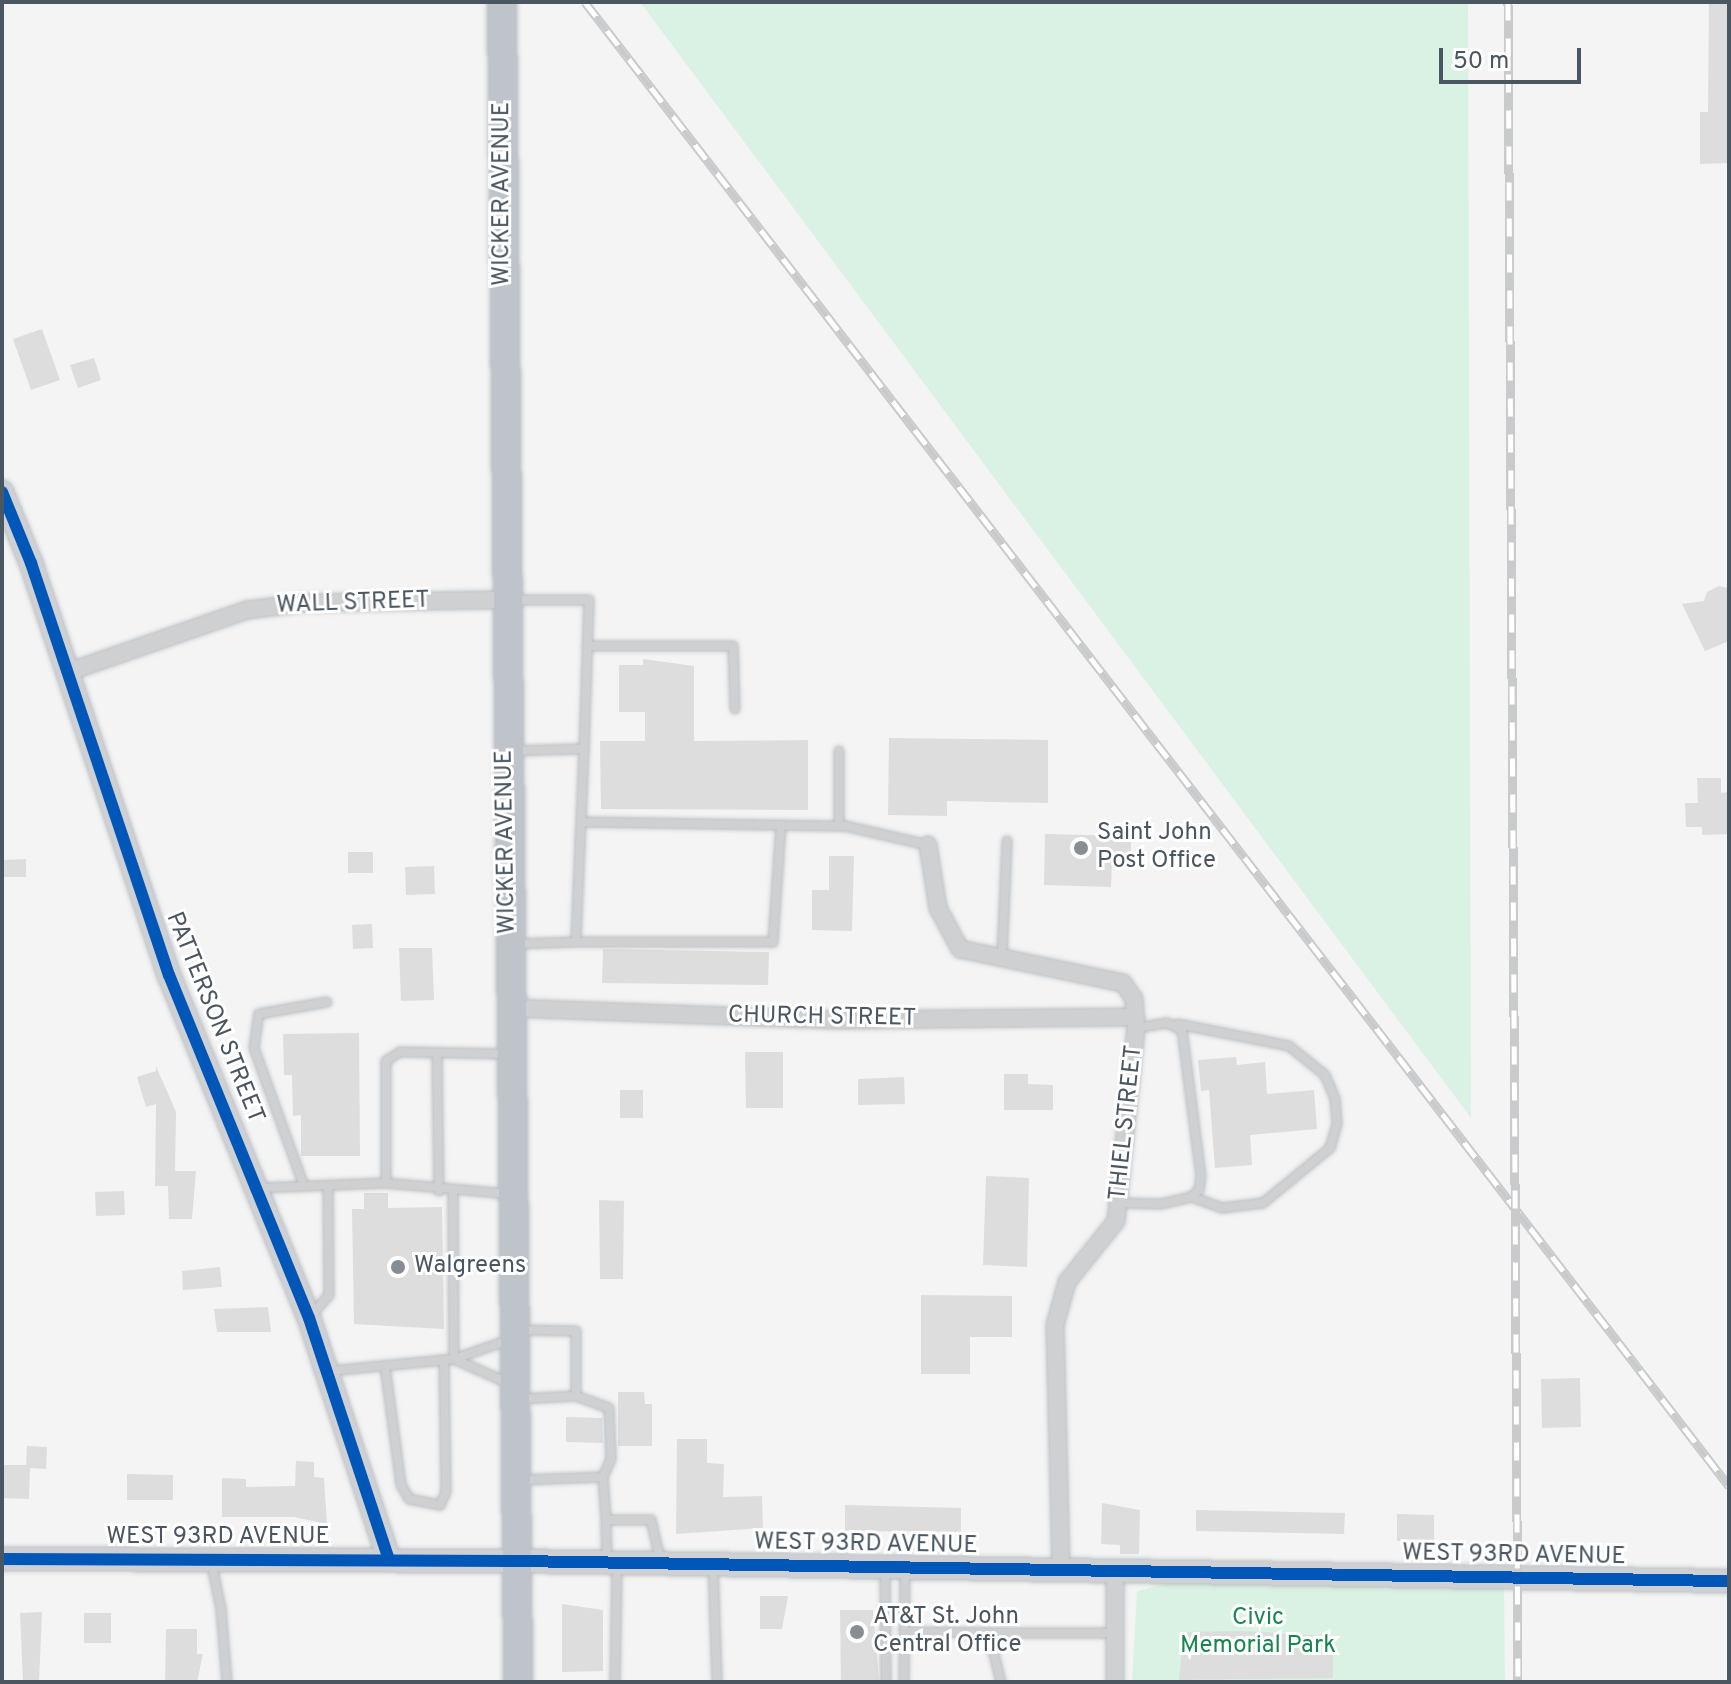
<!DOCTYPE html>
<html>
<head>
<meta charset="utf-8">
<style>
	body { margin:0 }
	#map { position:relative; width:1731px; height:1684px; overflow:hidden; background:#f4f4f4; font-family:Overpass,sans-serif }
	div>[style] { position:absolute }
	[style*='--x'] { left:calc(var(--x)*1px); top:calc(var(--y)*1px); width:calc(var(--w)*1px); rotate:calc(var(--a)*1deg) }
	.green>* { inset:0; background:#d9f2e3 }
	.building>* { inset:0; background:#ddddde }
	.roads { filter:drop-shadow(0 0 2px #b9bec3) drop-shadow(0 0 2px #b9bec3) }
	.lane>* { height:8px; margin:-4px; padding:0 4px; transform-origin:4px; border-radius:4px; background:#ced0d2 }
	.street>* { height:16px; margin:-8px; padding:0 8px; transform-origin:8px; border-radius:8px; background:#ced0d2 }
	.secondary>* { height:22px; margin:-11px; padding:0 11px; transform-origin:11px; border-radius:11px; background:#ced0d4 }
	.highway>* { height:28px; margin:-14px; padding:0 14px; transform-origin:14px; border-radius:14px; background:#bec4c9 }
	.rail>* { height:9px; margin-top:-4.5px; transform-origin:0; background:repeating-linear-gradient(90deg,#fff 0 18px,#c9cacc 0 36px); box-sizing:border-box; border-block:2px solid #c9cacc }
	.cycleway>* { height:12px; margin:-6px; padding:0 6px; transform-origin:6px; border-radius:6px; background:#0057b8 }
	.dots>* { width:22px; height:22px; translate:-50% -50%; box-sizing:border-box; border:4px solid #fff; border-radius:50% }
	span { translate:-50% -50%; white-space:nowrap; text-align:center; line-height:1.15; -webkit-text-stroke:6px #fff; paint-order:stroke }
	.street-label { font-size:24px; color:#4a5661 }
	.poi-label { font-size:24px; color:#4a5661 }
	.left { translate:0 -50%; text-align:left }
	.park-label { font-size:24px; color:#17864f }
	.frame { position:absolute; inset:0; border:4px solid #4a5661; pointer-events:none }
	.scale { position:absolute; left:1439px; top:48px; width:142px; height:36px; box-sizing:border-box; border:4px solid #4a5661; border-top:0; padding-left:10px; font-size:24px; line-height:28px; white-space:nowrap; color:#4a5661; -webkit-text-stroke:6px #fff; paint-order:stroke }
</style>
</head>
<body>
<div id="map">
	<div class="green">
		<i style="clip-path:polygon(640px 2px,1468px 2px,1471px 1118px)"></i>
		<i style="clip-path:polygon(1175px 1582px,1504px 1587px,1505px 1682px,1132px 1682px,1137px 1591px)"></i>
	</div>
	<div class="building">
		<i style="clip-path:polygon(1709px 2px,1729px 2px,1729px 163px,1700px 164px,1700px 112px,1708px 112px)"></i>
		<i style="clip-path:polygon(42px 329px,60px 380px,31px 390px,13px 339px)"></i>
		<i style="clip-path:polygon(94px 358px,101px 380px,78px 388px,70px 365px)"></i>
		<i style="clip-path:polygon(1719px 586px,1729px 588px,1729px 641px,1705px 651px,1682px 604px,1704px 601px,1707px 592px)"></i>
		<i style="clip-path:polygon(643px 659px,694px 666px,694px 741px,808px 740px,808px 810px,601px 809px,600px 741px,645px 741px,645px 712px,619px 712px,619px 665px,643px 665px)"></i>
		<i style="clip-path:polygon(889px 738px,1048px 740px,1048px 803px,947px 801px,947px 816px,888px 815px)"></i>
		<i style="clip-path:polygon(1697px 778px,1721px 778px,1721px 793px,1729px 792px,1729px 834px,1702px 835px,1702px 827px,1686px 827px,1685px 803px,1698px 803px)"></i>
		<i style="clip-path:polygon(1045px 834px,1131px 836px,1131px 862px,1112px 861px,1111px 887px,1044px 885px)"></i>
		<i style="clip-path:polygon(348px 852px,373px 852px,373px 873px,348px 873px)"></i>
		<i style="clip-path:polygon(829px 856px,854px 856px,852px 931px,812px 930px,812px 890px,829px 890px)"></i>
		<i style="clip-path:polygon(26px 859px,26px 877px,2px 877px,2px 860px)"></i>
		<i style="clip-path:polygon(434px 866px,435px 894px,406px 895px,405px 867px)"></i>
		<i style="clip-path:polygon(372px 924px,373px 948px,353px 949px,352px 925px)"></i>
		<i style="clip-path:polygon(399px 948px,432px 948px,434px 1000px,401px 1001px)"></i>
		<i style="clip-path:polygon(603px 949px,769px 952px,768px 985px,602px 983px)"></i>
		<i style="clip-path:polygon(359px 1033px,360px 1156px,301px 1156px,301px 1115px,293px 1116px,292px 1075px,284px 1075px,283px 1034px)"></i>
		<i style="clip-path:polygon(745px 1052px,783px 1052px,783px 1108px,746px 1108px)"></i>
		<i style="clip-path:polygon(1236px 1057px,1237px 1065px,1265px 1062px,1267px 1094px,1314px 1090px,1317px 1129px,1250px 1135px,1252px 1165px,1215px 1168px,1209px 1090px,1201px 1091px,1198px 1060px)"></i>
		<i style="clip-path:polygon(156px 1066px,176px 1112px,175px 1171px,196px 1171px,192px 1219px,169px 1219px,168px 1186px,155px 1186px,156px 1104px,146px 1107px,137px 1077px,156px 1071px)"></i>
		<i style="clip-path:polygon(1004px 1074px,1028px 1074px,1028px 1084px,1053px 1085px,1053px 1110px,1004px 1110px)"></i>
		<i style="clip-path:polygon(904px 1077px,905px 1104px,858px 1105px,858px 1079px)"></i>
		<i style="clip-path:polygon(620px 1090px,643px 1090px,643px 1118px,620px 1118px)"></i>
		<i style="clip-path:polygon(986px 1176px,1029px 1178px,1027px 1267px,983px 1265px)"></i>
		<i style="clip-path:polygon(124px 1191px,125px 1215px,96px 1216px,95px 1192px)"></i>
		<i style="clip-path:polygon(364px 1193px,388px 1193px,388px 1208px,442px 1207px,444px 1329px,354px 1324px,352px 1209px,364px 1209px)"></i>
		<i style="clip-path:polygon(599px 1200px,624px 1201px,623px 1279px,600px 1279px)"></i>
		<i style="clip-path:polygon(220px 1267px,222px 1287px,183px 1290px,182px 1271px)"></i>
		<i style="clip-path:polygon(921px 1295px,1012px 1296px,1012px 1337px,970px 1337px,970px 1374px,921px 1374px)"></i>
		<i style="clip-path:polygon(268px 1307px,271px 1332px,217px 1332px,214px 1309px)"></i>
		<i style="clip-path:polygon(1580px 1378px,1581px 1427px,1542px 1428px,1541px 1379px)"></i>
		<i style="clip-path:polygon(618px 1392px,644px 1392px,645px 1404px,652px 1404px,652px 1446px,618px 1446px)"></i>
		<i style="clip-path:polygon(566px 1417px,602px 1418px,603px 1443px,566px 1442px)"></i>
		<i style="clip-path:polygon(677px 1439px,707px 1439px,707px 1463px,724px 1464px,723px 1497px,762px 1496px,763px 1528px,676px 1534px)"></i>
		<i style="clip-path:polygon(27px 1446px,47px 1447px,46px 1469px,30px 1468px,29px 1499px,2px 1498px,2px 1465px,26px 1465px)"></i>
		<i style="clip-path:polygon(296px 1461px,314px 1462px,314px 1477px,324px 1478px,327px 1524px,294px 1517px,222px 1517px,222px 1478px,246px 1479px,246px 1487px,295px 1486px)"></i>
		<i style="clip-path:polygon(127px 1474px,173px 1475px,173px 1500px,127px 1500px)"></i>
		<i style="clip-path:polygon(1102px 1503px,1140px 1510px,1139px 1554px,1120px 1554px,1120px 1545px,1101px 1544px)"></i>
		<i style="clip-path:polygon(845px 1505px,961px 1508px,961px 1532px,845px 1531px)"></i>
		<i style="clip-path:polygon(1196px 1510px,1345px 1513px,1344px 1534px,1196px 1531px)"></i>
		<i style="clip-path:polygon(1397px 1514px,1434px 1515px,1434px 1542px,1397px 1541px)"></i>
		<i style="clip-path:polygon(760px 1596px,788px 1596px,782px 1629px,760px 1629px)"></i>
		<i style="clip-path:polygon(562px 1604px,603px 1610px,603px 1671px,562px 1672px)"></i>
		<i style="clip-path:polygon(840px 1610px,873px 1610px,879px 1682px,841px 1682px)"></i>
		<i style="clip-path:polygon(42px 1612px,39px 1682px,23px 1682px,20px 1613px)"></i>
		<i style="clip-path:polygon(84px 1613px,111px 1613px,111px 1643px,84px 1643px)"></i>
		<i style="clip-path:polygon(166px 1629px,197px 1629px,197px 1654px,203px 1654px,197px 1682px,165px 1682px)"></i>
		<i style="clip-path:polygon(1242px 1631px,1325px 1636px,1325px 1651px,1333px 1651px,1333px 1678px,1179px 1680px,1184px 1632px)"></i>
	</div>
	<div class="roads">
		<div class="lane">
			<i style="--x:513;--y:600;--w:76;--a:0"></i>
			<i style="--x:589;--y:600;--w:149;--a:91.9"></i>
			<i style="--x:587;--y:646;--w:146;--a:0"></i>
			<i style="--x:733;--y:646;--w:63;--a:88.2"></i>
			<i style="--x:515;--y:751;--w:69;--a:-1.7"></i>
			<i style="--x:584;--y:749;--w:193;--a:92.4"></i>
			<i style="--x:576;--y:942;--w:60;--a:178.1"></i>
			<i style="--x:839;--y:751;--w:75;--a:90"></i>
			<i style="--x:581;--y:822;--w:264;--a:0.9"></i>
			<i style="--x:845;--y:826;--w:85;--a:12.9"></i>
			<i style="--x:576;--y:942;--w:197;--a:0"></i>
			<i style="--x:773;--y:942;--w:117;--a:-86.1"></i>
			<i style="--x:1002;--y:957;--w:116;--a:-87.5"></i>
			<i style="--x:1178;--y:1024;--w:113;--a:11.2"></i>
			<i style="--x:1289;--y:1046;--w:46;--a:38.9"></i>
			<i style="--x:1325;--y:1075;--w:26;--a:67"></i>
			<i style="--x:1335;--y:1099;--w:25;--a:85"></i>
			<i style="--x:1337;--y:1124;--w:25;--a:106"></i>
			<i style="--x:1330;--y:1148;--w:87;--a:140.6"></i>
			<i style="--x:1263;--y:1203;--w:41;--a:173"></i>
			<i style="--x:1222;--y:1208;--w:33;--a:-160"></i>
			<i style="--x:437;--y:1053;--w:138;--a:89.2"></i>
			<i style="--x:386;--y:1183;--w:122;--a:-90"></i>
			<i style="--x:386;--y:1061;--w:17;--a:-33"></i>
			<i style="--x:400;--y:1052;--w:109;--a:1.1"></i>
			<i style="--x:304;--y:1186;--w:147;--a:-109.9"></i>
			<i style="--x:254;--y:1048;--w:34;--a:-82"></i>
			<i style="--x:259;--y:1014;--w:69;--a:-10"></i>
			<i style="--x:260;--y:1188;--w:126;--a:-2.3"></i>
			<i style="--x:386;--y:1183;--w:124;--a:5.1"></i>
			<i style="--x:453;--y:1192;--w:167;--a:89.7"></i>
			<i style="--x:1120;--y:1203;--w:41;--a:1.4"></i>
			<i style="--x:1161;--y:1204;--w:31;--a:-13"></i>
			<i style="--x:1191;--y:1197;--w:11;--a:-41"></i>
			<i style="--x:1199;--y:1190;--w:14;--a:-82"></i>
			<i style="--x:1201;--y:1176;--w:147;--a:-97.4"></i>
			<i style="--x:1182;--y:1030;--w:17;--a:-155"></i>
			<i style="--x:1167;--y:1023;--w:31;--a:171"></i>
			<i style="--x:312;--y:1315;--w:26;--a:-50"></i>
			<i style="--x:329;--y:1295;--w:109;--a:-90.5"></i>
			<i style="--x:518;--y:1330;--w:58;--a:1"></i>
			<i style="--x:576;--y:1331;--w:65;--a:90"></i>
			<i style="--x:454;--y:1359;--w:59;--a:24"></i>
			<i style="--x:385;--y:1366;--w:120;--a:82.3"></i>
			<i style="--x:401;--y:1485;--w:16;--a:60"></i>
			<i style="--x:409;--y:1499;--w:32;--a:11"></i>
			<i style="--x:440;--y:1505;--w:14;--a:-65"></i>
			<i style="--x:446;--y:1492;--w:132;--a:-90.9"></i>
			<i style="--x:330;--y:1371;--w:125;--a:-5.5"></i>
			<i style="--x:454;--y:1359;--w:58;--a:-19.1"></i>
			<i style="--x:519;--y:1399;--w:57;--a:-3"></i>
			<i style="--x:576;--y:1396;--w:35;--a:20"></i>
			<i style="--x:609;--y:1408;--w:51;--a:87.8"></i>
			<i style="--x:611;--y:1459;--w:20;--a:114"></i>
			<i style="--x:522;--y:1480;--w:81;--a:-2.1"></i>
			<i style="--x:603;--y:1477;--w:43;--a:86"></i>
			<i style="--x:211;--y:1561;--w:49;--a:78.2"></i>
			<i style="--x:221;--y:1609;--w:73;--a:85.3"></i>
			<i style="--x:607;--y:1562;--w:42;--a:-91.4"></i>
			<i style="--x:606;--y:1520;--w:45;--a:0"></i>
			<i style="--x:651;--y:1520;--w:44;--a:76.9"></i>
			<i style="--x:713;--y:1565;--w:117;--a:88"></i>
			<i style="--x:885;--y:1571;--w:111;--a:89.5"></i>
			<i style="--x:904;--y:1632;--w:100;--a:0.6"></i>
			<i style="--x:615;--y:1682;--w:118;--a:-89"></i>
			<i style="--x:904;--y:1682;--w:111;--a:-89.5"></i>
			<i style="--x:1001;--y:1682;--w:32;--a:-104"></i>
			<i style="--x:993;--y:1651;--w:21;--a:-59"></i>
			<i style="--x:1004;--y:1633;--w:111;--a:0"></i>
		</div>
		<div class="street">
			<i style="--x:68;--y:672;--w:189;--a:-19.1"></i>
			<i style="--x:247;--y:610;--w:56;--a:-7.1"></i>
			<i style="--x:303;--y:603;--w:201;--a:-0.9"></i>
			<i style="--x:928;--y:845;--w:64;--a:81"></i>
			<i style="--x:938;--y:908;--w:47;--a:61.8"></i>
			<i style="--x:960;--y:949;--w:167;--a:11.8"></i>
			<i style="--x:1123;--y:983;--w:19;--a:55"></i>
			<i style="--x:1134;--y:999;--w:29;--a:86"></i>
			<i style="--x:1136;--y:1028;--w:194;--a:95.9"></i>
			<i style="--x:1116;--y:1221;--w:78;--a:128.8"></i>
			<i style="--x:1067;--y:1282;--w:45;--a:105.6"></i>
			<i style="--x:1055;--y:1325;--w:246;--a:88.6"></i>
			<i style="--x:509;--y:1008;--w:335;--a:2.1"></i>
			<i style="--x:844;--y:1020;--w:292;--a:-0.6"></i>
			<i style="--x:1115;--y:1682;--w:109;--a:-90"></i>
		</div>
		<div class="secondary">
			<i style="--x:2;--y:492;--w:77;--a:67.8"></i>
			<i style="--x:31;--y:563;--w:434;--a:71.5"></i>
			<i style="--x:169;--y:975;--w:370;--a:67.8"></i>
			<i style="--x:309;--y:1318;--w:255;--a:71.7"></i>
			<i style="--x:2;--y:1559;--w:515;--a:0.22"></i>
			<i style="--x:517;--y:1561;--w:1212;--a:0.95"></i>
		</div>
		<div class="highway">
			<i style="--x:502;--y:2;--w:1680;--a:89.45"></i>
		</div>
	</div>
	<div class="rail">
		<i style="--x:585;--y:2;--w:1874;--a:52.37"></i>
		<i style="--x:1508;--y:2;--w:1680;--a:89.66"></i>
	</div>
	<div class="cycleway">
		<i style="--x:2;--y:492;--w:77;--a:67.8"></i>
		<i style="--x:31;--y:563;--w:434;--a:71.5"></i>
		<i style="--x:169;--y:975;--w:370;--a:67.8"></i>
		<i style="--x:309;--y:1318;--w:255;--a:71.7"></i>
		<i style="--x:2;--y:1559;--w:515;--a:0.22"></i>
		<i style="--x:517;--y:1561;--w:1212;--a:0.95"></i>
	</div>
	<div class="dots">
		<i style="left:1081px;top:848px;background:#868d94"></i>
		<i style="left:398px;top:1267px;background:#868d94"></i>
		<i style="left:857px;top:1632px;background:#868d94"></i>
	</div>
	<div class="street-label">
		<span style="left:503px;top:194px;rotate:-90deg">WICKER AVENUE</span>
		<span style="left:353px;top:604px;rotate:-2deg">WALL STREET</span>
		<span style="left:507px;top:842px;rotate:-91deg">WICKER AVENUE</span>
		<span style="left:214px;top:1018px;rotate:68deg">PATTERSON STREET</span>
		<span style="left:822px;top:1018px;rotate:1deg">CHURCH STREET</span>
		<span style="left:1127px;top:1123px;rotate:-84deg">THIEL STREET</span>
		<span style="left:218px;top:1538px">WEST 93RD AVENUE</span>
		<span style="left:866px;top:1545px;rotate:1deg">WEST 93RD AVENUE</span>
		<span style="left:1514px;top:1556px;rotate:1deg">WEST 93RD AVENUE</span>
	</div>
	<div class="poi-label">
		<span class="left" style="left:1097px;top:848px">Saint John<br>Post Office</span>
		<span class="left" style="left:414px;top:1267px">Walgreens</span>
		<span class="left" style="left:873px;top:1632px">AT&amp;T St. John<br>Central Office</span>
	</div>
	<div class="park-label">
		<span style="left:1258px;top:1633px">Civic<br>Memorial Park</span>
	</div>
	<div class="frame"></div>
	<div class="scale">50 m</div>
</div>
</body>
</html>
